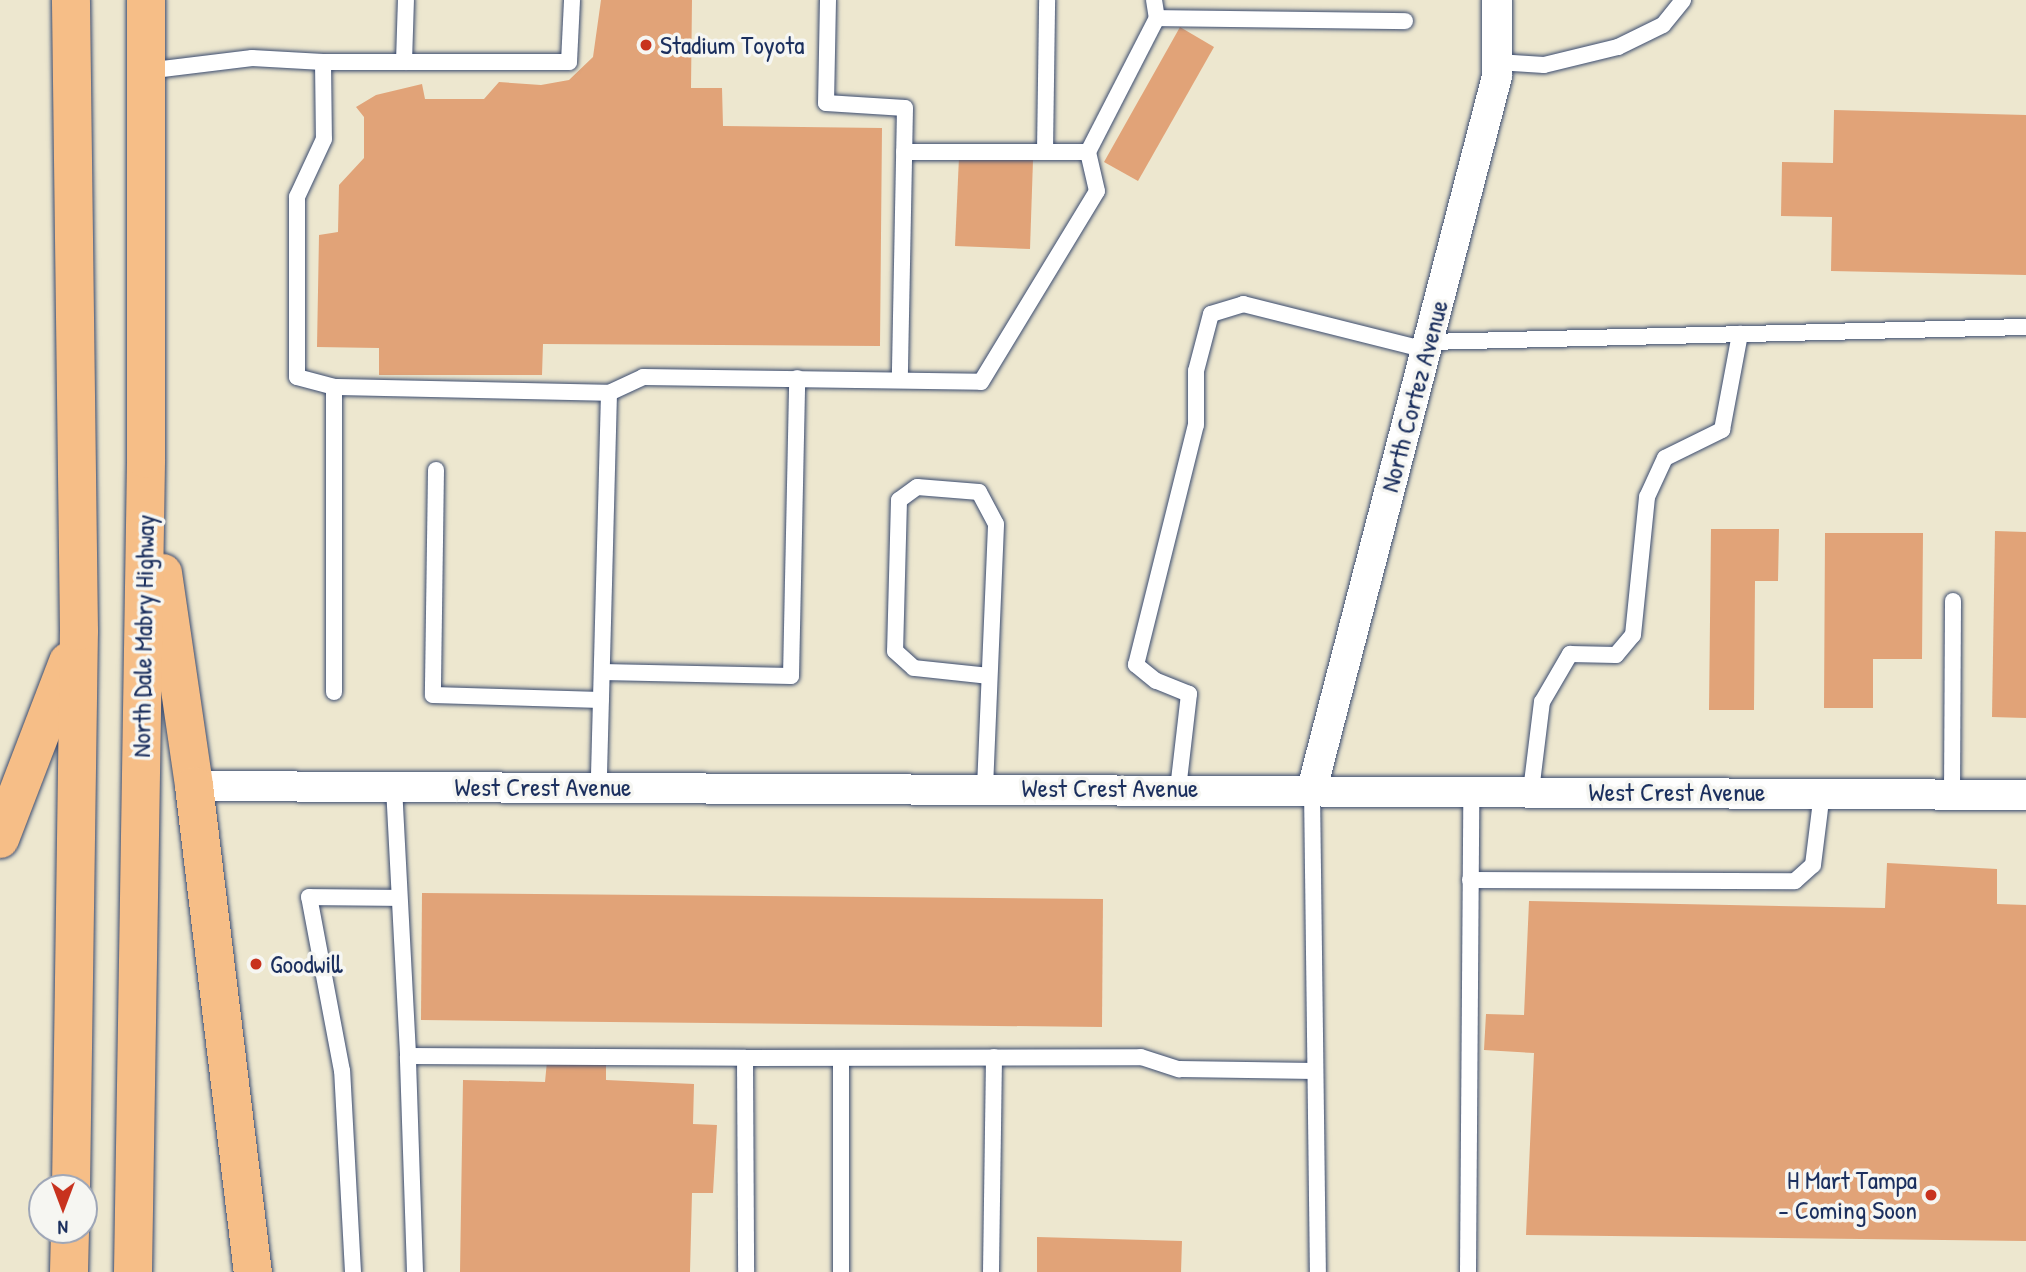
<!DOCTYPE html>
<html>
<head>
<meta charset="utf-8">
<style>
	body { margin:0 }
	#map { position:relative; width:2026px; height:1272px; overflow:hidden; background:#ede7cf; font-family:"Patrick Hand",sans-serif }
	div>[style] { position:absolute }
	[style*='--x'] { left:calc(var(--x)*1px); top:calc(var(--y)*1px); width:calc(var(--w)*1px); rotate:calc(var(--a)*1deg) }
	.building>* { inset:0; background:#e1a378 }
	.roads { filter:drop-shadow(0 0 2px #3a4b6f) drop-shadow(0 0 2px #3a4b6f) }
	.service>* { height:16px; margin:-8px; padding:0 8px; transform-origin:8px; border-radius:8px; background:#fff }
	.minor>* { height:30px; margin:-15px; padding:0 15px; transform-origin:15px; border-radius:15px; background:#fff }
	.primary>* { height:38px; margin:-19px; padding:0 19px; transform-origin:19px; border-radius:19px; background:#f6be87 }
	.dots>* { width:19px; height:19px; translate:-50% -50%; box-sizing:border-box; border:4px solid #f6f6f2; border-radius:50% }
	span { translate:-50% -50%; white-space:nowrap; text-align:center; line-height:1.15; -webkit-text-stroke:7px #f6f6f2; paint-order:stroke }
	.poi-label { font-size:26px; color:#1b2f5e }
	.left { translate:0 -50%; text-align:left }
	.right { translate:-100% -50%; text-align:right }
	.street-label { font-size:26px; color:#1b2f5e }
	.north { position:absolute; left:28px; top:1174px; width:70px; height:70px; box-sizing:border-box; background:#f6f6f2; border:2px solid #9ea6b7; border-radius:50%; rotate:180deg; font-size:19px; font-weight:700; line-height:28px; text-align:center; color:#1b2f5e }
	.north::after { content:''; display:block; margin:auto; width:24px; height:32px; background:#c8321e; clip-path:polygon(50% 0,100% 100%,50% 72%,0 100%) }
</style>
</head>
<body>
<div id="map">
	<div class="building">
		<i style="clip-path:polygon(601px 0,692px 0,691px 88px,722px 88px,723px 126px,882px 128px,880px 346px,543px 344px,542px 375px,379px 375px,379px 348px,317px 347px,319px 235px,338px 232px,339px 185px,364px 158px,364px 117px,356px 107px,376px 95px,422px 84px,425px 99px,484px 99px,499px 82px,541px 85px,569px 80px,593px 57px)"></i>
		<i style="clip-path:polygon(1180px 27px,1214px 47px,1138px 181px,1104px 162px)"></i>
		<i style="clip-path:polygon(1834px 110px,2026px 115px,2026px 275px,1831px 271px,1832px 217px,1781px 216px,1782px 162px,1833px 163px)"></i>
		<i style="clip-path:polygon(959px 157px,1033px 160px,1030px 249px,955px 246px)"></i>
		<i style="clip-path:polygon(1711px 529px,1779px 529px,1778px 581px,1755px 581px,1754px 710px,1709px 710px)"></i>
		<i style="clip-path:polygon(1995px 531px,2026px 532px,2026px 718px,1992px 717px)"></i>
		<i style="clip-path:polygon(1825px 533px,1923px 533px,1922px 659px,1873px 659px,1873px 708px,1824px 708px)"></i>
		<i style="clip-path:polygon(1887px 863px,1997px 869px,1997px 904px,2026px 905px,2026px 1241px,1526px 1235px,1534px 1053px,1484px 1050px,1486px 1014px,1524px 1015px,1529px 901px,1885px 908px)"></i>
		<i style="clip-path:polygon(422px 893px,1103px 899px,1102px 1027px,421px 1020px)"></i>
		<i style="clip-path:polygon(547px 1061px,606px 1064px,606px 1080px,694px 1084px,693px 1124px,717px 1125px,713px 1193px,692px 1193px,690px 1272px,460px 1272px,463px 1080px,545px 1082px)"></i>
		<i style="clip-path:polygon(1037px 1237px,1182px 1241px,1181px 1272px,1037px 1272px)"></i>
	</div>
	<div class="roads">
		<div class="service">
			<i style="--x:828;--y:0;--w:103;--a:91.1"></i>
			<i style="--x:826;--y:103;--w:79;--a:3.6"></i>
			<i style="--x:905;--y:108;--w:271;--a:91.1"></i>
			<i style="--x:1154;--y:0;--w:18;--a:81"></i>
			<i style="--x:323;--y:62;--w:246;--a:0"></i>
			<i style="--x:569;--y:62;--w:62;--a:-87.2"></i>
			<i style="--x:404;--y:62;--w:62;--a:-88.2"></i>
			<i style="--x:1497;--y:62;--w:47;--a:3.7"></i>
			<i style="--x:1544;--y:65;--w:76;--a:-13.7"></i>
			<i style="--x:1618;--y:47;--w:50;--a:-26.1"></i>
			<i style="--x:1663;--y:25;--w:32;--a:-51"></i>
			<i style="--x:146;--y:71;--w:107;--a:-7"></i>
			<i style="--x:252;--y:58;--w:71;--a:3.2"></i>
			<i style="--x:323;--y:62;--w:77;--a:89.3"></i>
			<i style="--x:324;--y:139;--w:64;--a:115"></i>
			<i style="--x:297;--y:197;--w:180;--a:90"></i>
			<i style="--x:297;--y:377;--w:38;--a:15"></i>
			<i style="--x:334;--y:387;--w:305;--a:90"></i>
			<i style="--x:904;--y:152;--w:184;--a:0"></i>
			<i style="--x:1045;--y:152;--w:152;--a:-89.2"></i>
			<i style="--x:1428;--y:342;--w:598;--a:-1.44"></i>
			<i style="--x:334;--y:387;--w:275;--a:1.2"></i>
			<i style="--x:609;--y:393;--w:395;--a:91.5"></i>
			<i style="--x:609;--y:393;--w:38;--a:-25"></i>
			<i style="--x:643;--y:377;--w:338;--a:0.8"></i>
			<i style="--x:981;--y:382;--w:223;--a:-58.7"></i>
			<i style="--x:1097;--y:191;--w:40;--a:-103"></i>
			<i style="--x:1088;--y:152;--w:151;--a:-62.8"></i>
			<i style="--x:1157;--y:18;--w:248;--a:0.7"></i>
			<i style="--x:436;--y:470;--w:225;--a:90.8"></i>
			<i style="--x:433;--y:695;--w:168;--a:1.7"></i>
			<i style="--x:602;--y:672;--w:189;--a:1.2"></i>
			<i style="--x:791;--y:676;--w:298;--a:-88.8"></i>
			<i style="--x:394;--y:787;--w:269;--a:87"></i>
			<i style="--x:985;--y:788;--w:264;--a:-87.6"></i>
			<i style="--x:996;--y:524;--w:36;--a:-118"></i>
			<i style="--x:979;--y:492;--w:62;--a:-175.4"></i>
			<i style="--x:917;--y:487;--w:22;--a:144"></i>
			<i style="--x:899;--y:500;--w:151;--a:91.5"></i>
			<i style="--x:895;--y:651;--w:25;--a:42"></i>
			<i style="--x:914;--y:668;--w:75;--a:6.1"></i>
			<i style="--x:1178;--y:789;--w:96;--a:-83.4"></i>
			<i style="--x:1189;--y:694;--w:35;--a:-158"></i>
			<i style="--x:1156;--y:681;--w:26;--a:-141"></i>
			<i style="--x:1136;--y:665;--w:247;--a:-76"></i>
			<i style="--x:1196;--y:425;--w:54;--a:-90"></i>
			<i style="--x:1196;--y:371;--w:59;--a:-75.3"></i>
			<i style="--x:1211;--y:314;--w:34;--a:-17"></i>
			<i style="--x:1243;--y:304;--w:189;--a:14.1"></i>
			<i style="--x:1312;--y:789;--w:483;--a:89.3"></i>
			<i style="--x:1531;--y:791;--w:90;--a:-83"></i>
			<i style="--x:1542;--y:702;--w:56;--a:-59.7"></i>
			<i style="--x:1570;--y:654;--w:46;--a:1.2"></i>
			<i style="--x:1616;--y:655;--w:26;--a:-50"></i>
			<i style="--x:1633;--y:635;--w:139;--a:-84.2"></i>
			<i style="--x:1647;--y:497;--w:43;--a:-65.2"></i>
			<i style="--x:1665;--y:458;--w:64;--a:-26.2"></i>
			<i style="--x:1722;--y:430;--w:98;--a:-79.4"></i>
			<i style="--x:1952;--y:794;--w:193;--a:-89.7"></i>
			<i style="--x:1470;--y:880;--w:325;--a:0.2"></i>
			<i style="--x:1795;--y:881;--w:24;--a:-42"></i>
			<i style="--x:1813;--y:865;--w:73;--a:-82.9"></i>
			<i style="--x:745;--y:1058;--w:396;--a:-0.1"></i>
			<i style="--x:1141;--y:1057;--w:40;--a:18"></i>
			<i style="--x:1179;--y:1069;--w:136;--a:0.8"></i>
			<i style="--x:353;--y:1272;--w:201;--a:-93.1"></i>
			<i style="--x:342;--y:1071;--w:177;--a:-100.7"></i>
			<i style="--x:309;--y:897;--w:90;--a:0.6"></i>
			<i style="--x:415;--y:1272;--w:216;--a:-91.9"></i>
			<i style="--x:408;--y:1056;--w:337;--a:0.3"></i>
			<i style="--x:745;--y:1058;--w:214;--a:89.7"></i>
			<i style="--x:841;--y:1272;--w:214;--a:-90"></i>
			<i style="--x:991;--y:1272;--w:215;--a:-89.2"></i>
			<i style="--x:1468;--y:1272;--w:481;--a:-89.6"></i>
		</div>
		<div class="minor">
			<i style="--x:194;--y:786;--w:1832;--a:0.28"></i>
			<i style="--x:1312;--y:789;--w:737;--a:-75.45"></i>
			<i style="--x:1497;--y:76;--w:76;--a:-90"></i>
		</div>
		<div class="primary">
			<i style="--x:163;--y:573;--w:215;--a:81.7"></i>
			<i style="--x:194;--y:786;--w:490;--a:83.1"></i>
			<i style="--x:0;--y:839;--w:190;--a:-69"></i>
			<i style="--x:71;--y:1188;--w:557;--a:-89.18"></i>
			<i style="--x:79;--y:631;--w:631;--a:-90.73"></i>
			<i style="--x:69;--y:1272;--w:42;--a:-88.6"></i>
			<i style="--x:133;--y:1272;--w:813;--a:-89.08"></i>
			<i style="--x:146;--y:459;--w:459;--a:-90"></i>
		</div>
	</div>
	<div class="dots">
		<i style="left:646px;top:45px;background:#c8321e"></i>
		<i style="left:256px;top:964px;background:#c8321e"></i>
		<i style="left:1931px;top:1195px;background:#c8321e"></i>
	</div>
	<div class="poi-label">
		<span class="left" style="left:660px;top:45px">Stadium Toyota</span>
		<span class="left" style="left:270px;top:964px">Goodwill</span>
		<span class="right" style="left:1917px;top:1195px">H Mart Tampa<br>- Coming Soon</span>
	</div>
	<div class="street-label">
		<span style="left:1414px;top:396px;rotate:-75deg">North Cortez Avenue</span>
		<span style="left:143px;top:636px;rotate:-89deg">North Dale Mabry Highway</span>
		<span style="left:543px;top:787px">West Crest Avenue</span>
		<span style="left:1110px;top:788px">West Crest Avenue</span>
		<span style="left:1677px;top:792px">West Crest Avenue</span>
	</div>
	<div class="north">N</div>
</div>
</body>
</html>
